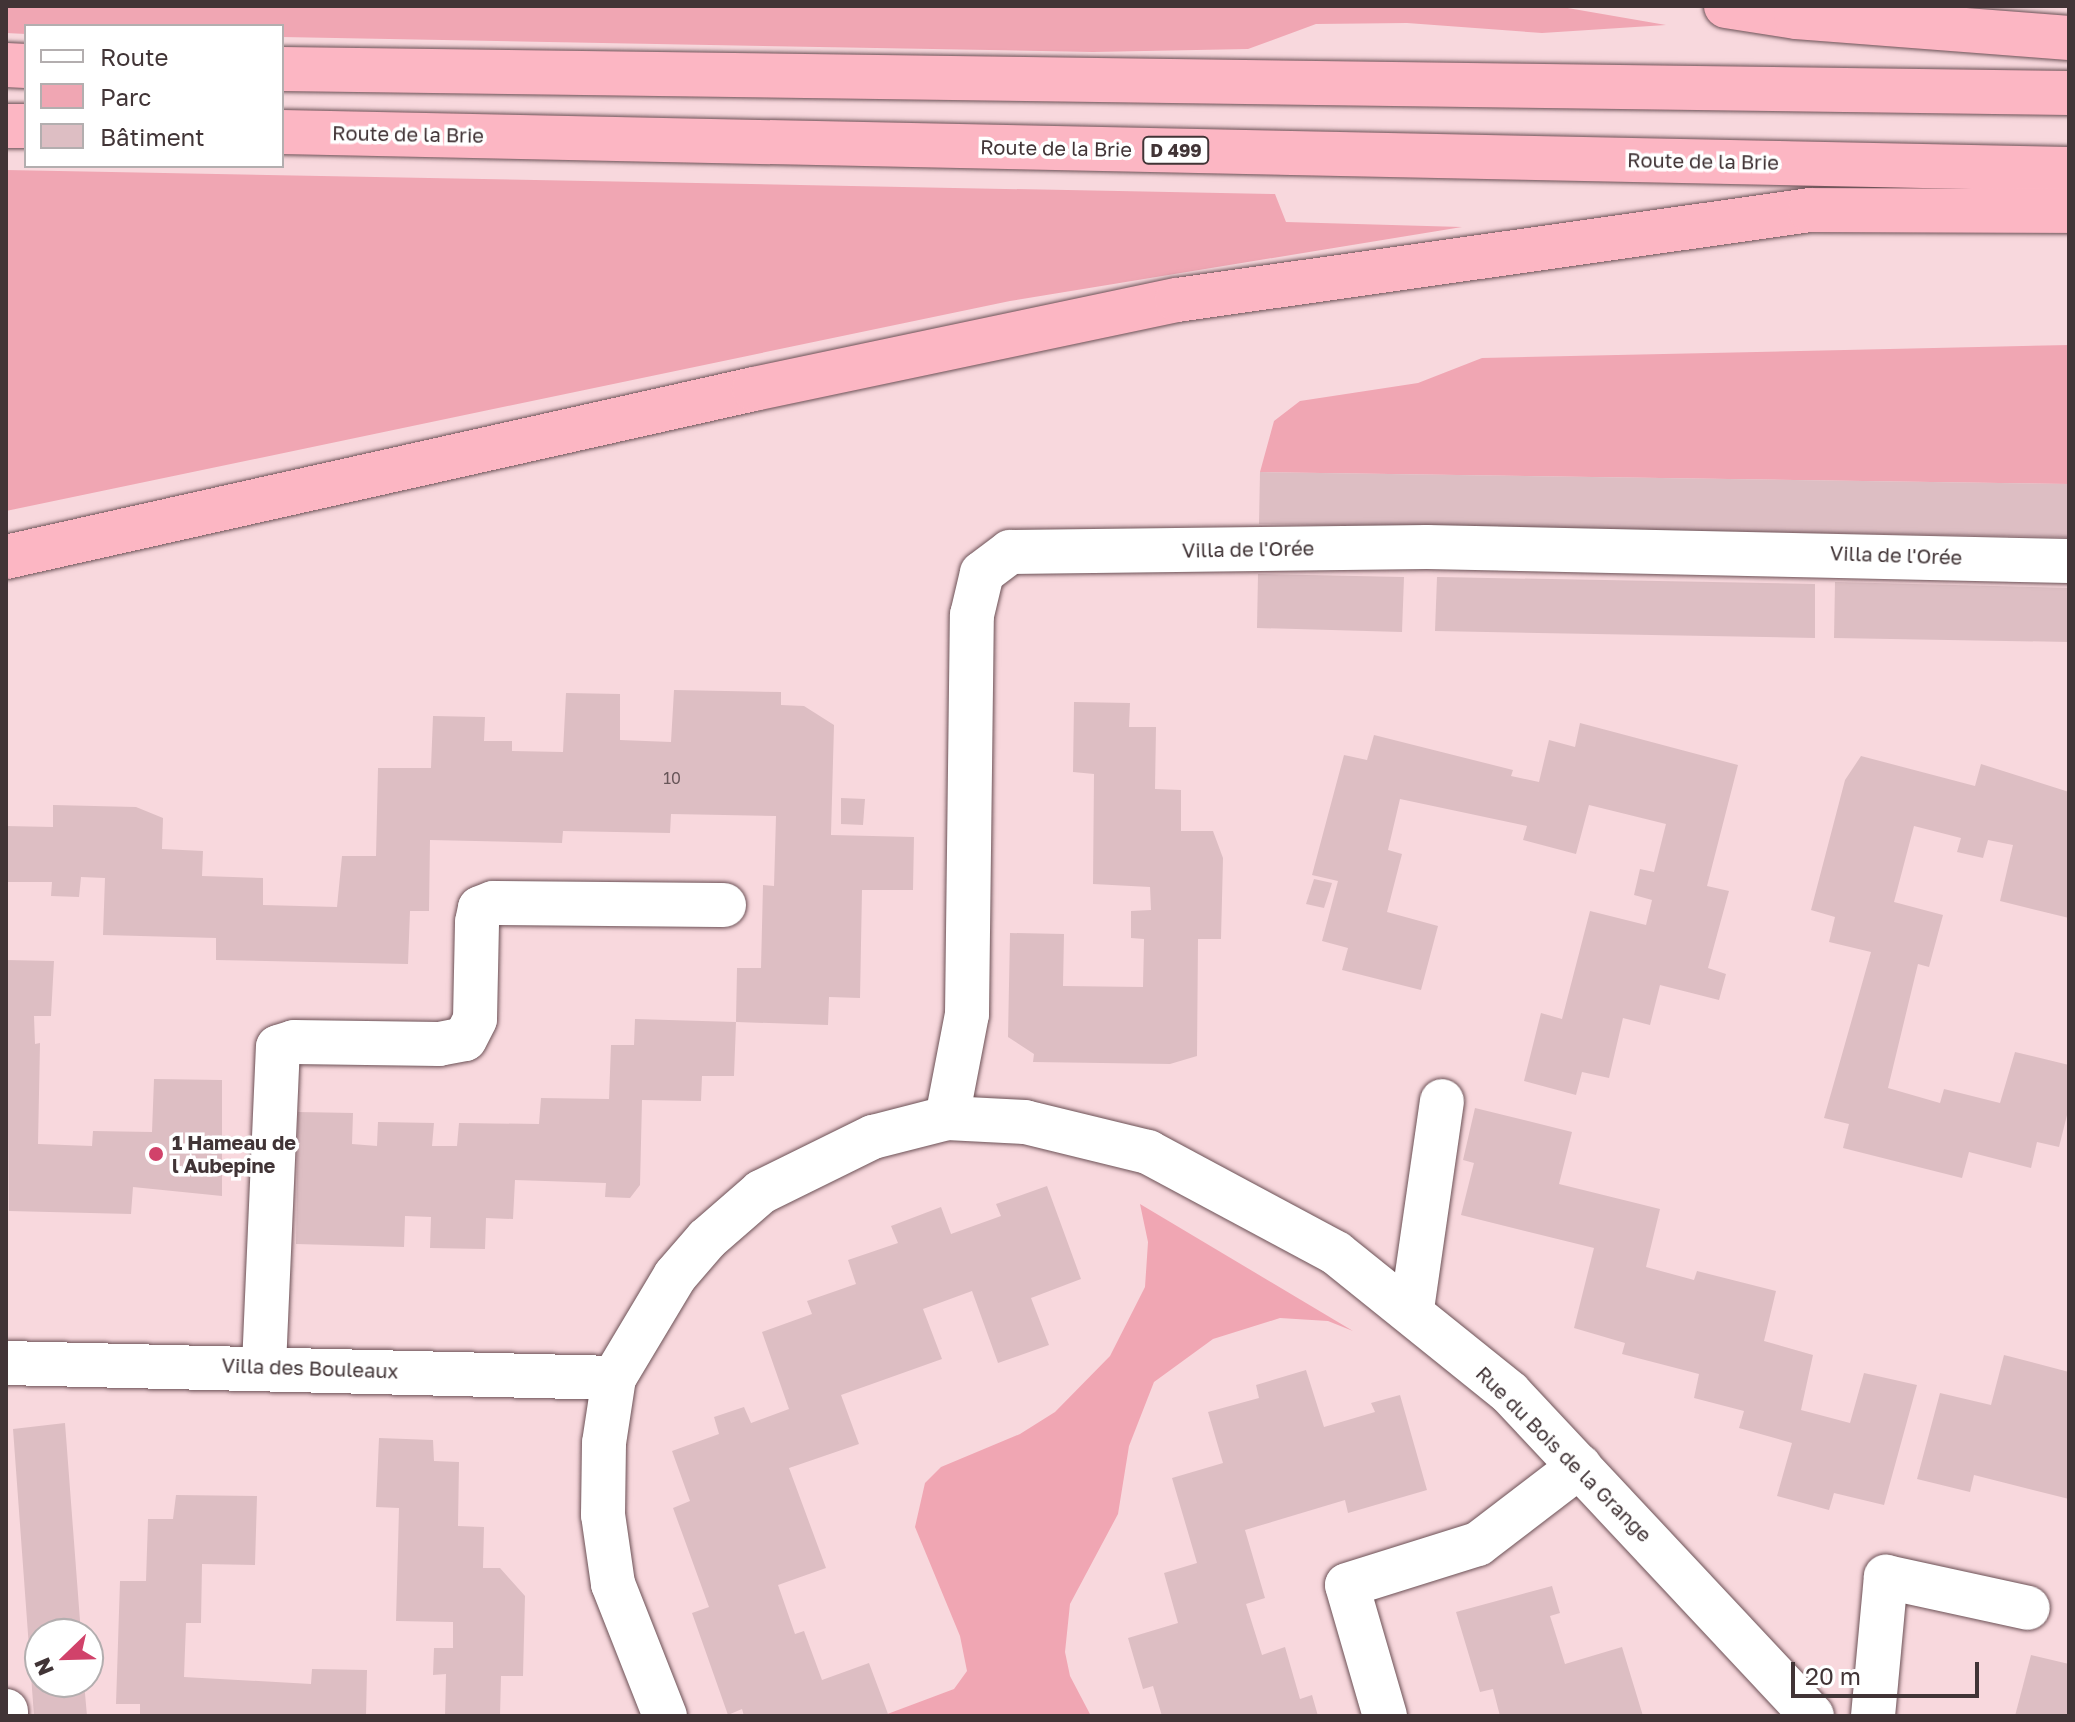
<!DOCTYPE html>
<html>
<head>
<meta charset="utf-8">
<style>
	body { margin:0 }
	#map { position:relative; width:2075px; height:1722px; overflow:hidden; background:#f8d8dd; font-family:"Golos Text",sans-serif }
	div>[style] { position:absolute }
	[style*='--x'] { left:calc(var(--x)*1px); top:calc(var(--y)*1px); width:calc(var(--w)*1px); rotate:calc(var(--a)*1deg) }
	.green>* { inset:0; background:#f0a6b3 }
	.building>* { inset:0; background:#ddbec3 }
	.roads { filter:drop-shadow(0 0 2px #6c5156) drop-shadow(0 0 2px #6c5156) }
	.minor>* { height:44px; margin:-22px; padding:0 22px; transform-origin:22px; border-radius:22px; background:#fff }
	.trunk>* { height:44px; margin:-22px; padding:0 22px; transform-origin:22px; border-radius:22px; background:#fcb6c3 }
	.dots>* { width:22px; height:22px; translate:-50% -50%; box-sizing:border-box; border:4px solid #fff; border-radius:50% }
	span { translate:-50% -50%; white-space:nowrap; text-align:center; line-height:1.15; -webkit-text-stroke:7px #fff; paint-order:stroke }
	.number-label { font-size:16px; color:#685659 }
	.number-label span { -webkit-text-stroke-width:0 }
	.shield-label span { padding:2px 6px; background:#fff; border:2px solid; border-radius:6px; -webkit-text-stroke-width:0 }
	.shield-label { font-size:18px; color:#413436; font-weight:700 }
	.street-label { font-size:20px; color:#413436 }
	.poi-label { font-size:20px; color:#413436; font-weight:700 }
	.left { translate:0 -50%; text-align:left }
	.frame { position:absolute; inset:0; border:8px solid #413436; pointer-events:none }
	.legend { position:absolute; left:24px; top:24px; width:260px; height:144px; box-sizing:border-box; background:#fff; border:2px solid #b3aeaf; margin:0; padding:10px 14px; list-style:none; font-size:24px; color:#413436 }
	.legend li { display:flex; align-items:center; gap:16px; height:40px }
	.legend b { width:40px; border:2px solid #b3aeaf }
	.north { position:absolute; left:24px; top:1618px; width:80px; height:80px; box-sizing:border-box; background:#fff; border:2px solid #b3aeaf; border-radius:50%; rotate:247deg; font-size:22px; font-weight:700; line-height:32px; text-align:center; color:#413436 }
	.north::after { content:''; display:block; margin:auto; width:28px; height:36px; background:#d1426a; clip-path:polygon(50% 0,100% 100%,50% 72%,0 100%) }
	.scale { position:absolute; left:1791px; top:1662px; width:188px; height:36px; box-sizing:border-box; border:4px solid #413436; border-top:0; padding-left:10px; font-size:24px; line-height:28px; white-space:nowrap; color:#413436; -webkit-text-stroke:6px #fff; paint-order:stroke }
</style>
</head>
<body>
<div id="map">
	<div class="green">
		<i style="clip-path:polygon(6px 6px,1556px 6px,1666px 25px,1542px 33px,1407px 23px,1316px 24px,1248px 49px,1093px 52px,282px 37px,282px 26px,26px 26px,26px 34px,6px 33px)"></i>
		<i style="clip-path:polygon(6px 170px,1275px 194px,1286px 222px,1462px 227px,1010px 301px,6px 511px)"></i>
		<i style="clip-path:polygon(2069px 345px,2069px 484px,1260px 472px,1274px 421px,1300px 401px,1418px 383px,1482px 358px)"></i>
		<i style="clip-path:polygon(1140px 1204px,1353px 1331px,1328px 1321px,1280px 1318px,1213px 1339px,1154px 1382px,1129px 1446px,1118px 1514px,1070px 1604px,1065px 1652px,1070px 1676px,1091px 1716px,882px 1716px,954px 1689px,967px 1671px,960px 1636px,915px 1527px,925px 1483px,941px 1467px,1020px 1434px,1055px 1412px,1110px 1356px,1145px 1287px,1148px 1242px)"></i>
	</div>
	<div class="building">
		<i style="clip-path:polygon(1260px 472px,2069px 484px,2069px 537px,1259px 524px)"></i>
		<i style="clip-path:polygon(1258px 574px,1404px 577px,1402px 632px,1257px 628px)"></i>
		<i style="clip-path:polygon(1437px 577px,1815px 584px,1815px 638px,1435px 631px)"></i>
		<i style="clip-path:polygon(1835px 582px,2069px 588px,2069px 642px,1834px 638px)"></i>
		<i style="clip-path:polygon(674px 690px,781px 692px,781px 705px,804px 706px,834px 725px,831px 835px,914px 837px,913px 890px,862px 890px,860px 998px,829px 997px,828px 1025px,736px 1022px,737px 968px,761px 968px,763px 885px,774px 886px,776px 816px,671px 814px,670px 833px,563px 831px,562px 843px,430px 840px,429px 911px,410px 911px,408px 964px,216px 960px,216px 938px,103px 935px,105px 878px,81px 877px,79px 897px,51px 896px,52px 882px,6px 882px,6px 826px,53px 827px,53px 805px,136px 807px,163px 818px,162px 849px,203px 851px,202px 876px,263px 878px,263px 905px,337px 907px,342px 856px,376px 856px,378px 768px,431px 768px,433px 716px,485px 717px,484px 741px,512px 741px,512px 751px,563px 752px,566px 693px,620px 694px,620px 740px,671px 742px)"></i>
		<i style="clip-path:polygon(1074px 702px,1130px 703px,1129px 727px,1156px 727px,1155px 789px,1181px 790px,1181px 831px,1213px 831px,1223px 858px,1221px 939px,1198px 939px,1197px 1056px,1170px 1064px,1033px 1062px,1034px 1054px,1008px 1037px,1010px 933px,1064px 934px,1063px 986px,1143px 987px,1144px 939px,1131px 938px,1131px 911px,1151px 910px,1150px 887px,1093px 884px,1094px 774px,1073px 772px)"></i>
		<i style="clip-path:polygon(1580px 723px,1738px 765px,1707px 886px,1729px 891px,1708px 968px,1726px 974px,1719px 1000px,1660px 985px,1650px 1025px,1623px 1018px,1609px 1078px,1582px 1072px,1576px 1095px,1524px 1081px,1541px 1013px,1562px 1019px,1590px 911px,1646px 925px,1652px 900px,1634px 895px,1640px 869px,1654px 872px,1666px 824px,1589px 805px,1576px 854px,1523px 840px,1527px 826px,1400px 799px,1388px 850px,1402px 854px,1387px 912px,1438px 926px,1421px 990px,1342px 970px,1348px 948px,1322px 941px,1338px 881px,1312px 875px,1344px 755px,1367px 760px,1374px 735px,1513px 770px,1511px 776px,1539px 782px,1549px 740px,1575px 747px)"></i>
		<i style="clip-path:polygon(1861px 756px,1975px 786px,1981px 764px,2069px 792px,2069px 918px,2000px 901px,2013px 845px,1988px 840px,1983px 858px,1957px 852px,1961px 838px,1914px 826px,1894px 902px,1943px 915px,1929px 967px,1918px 964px,1888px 1088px,1940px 1103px,1944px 1089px,2000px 1103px,2015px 1052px,2069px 1065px,2069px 1107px,2059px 1147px,2037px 1142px,2031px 1168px,1969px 1152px,1962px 1178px,1843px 1148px,1849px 1124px,1824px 1118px,1871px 952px,1829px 942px,1835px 917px,1811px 910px,1845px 780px)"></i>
		<i style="clip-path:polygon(841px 798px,865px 799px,863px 825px,841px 824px)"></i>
		<i style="clip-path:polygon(1314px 879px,1332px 883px,1324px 908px,1306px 904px)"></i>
		<i style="clip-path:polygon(6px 960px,54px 961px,51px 1016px,34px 1016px,35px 1044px,40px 1043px,38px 1144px,92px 1146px,93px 1131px,152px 1132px,154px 1079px,222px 1080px,222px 1196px,133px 1187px,131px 1214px,9px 1211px)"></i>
		<i style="clip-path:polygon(635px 1019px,736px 1022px,734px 1076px,702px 1076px,701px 1101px,642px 1100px,640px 1185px,630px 1198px,605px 1197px,606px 1183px,515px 1180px,513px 1219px,486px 1218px,485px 1249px,430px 1248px,431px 1217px,405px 1216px,404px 1247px,296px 1244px,298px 1112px,353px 1113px,352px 1144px,377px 1146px,378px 1122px,434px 1123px,432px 1146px,457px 1146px,459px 1123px,539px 1124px,541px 1098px,609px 1099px,611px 1045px,634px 1045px)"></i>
		<i style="clip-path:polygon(1475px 1108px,1572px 1132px,1559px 1184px,1660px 1209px,1646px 1267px,1694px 1280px,1697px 1271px,1776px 1291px,1764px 1341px,1813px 1355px,1801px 1410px,1850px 1423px,1864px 1373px,1917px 1385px,1884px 1505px,1834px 1493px,1829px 1510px,1777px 1496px,1792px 1443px,1739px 1428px,1744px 1411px,1694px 1398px,1699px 1374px,1622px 1354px,1625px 1343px,1574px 1328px,1594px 1248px,1461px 1215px,1474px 1163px,1463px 1160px)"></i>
		<i style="clip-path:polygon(1047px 1186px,1081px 1279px,1031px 1298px,1049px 1345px,998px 1363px,972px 1291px,923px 1309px,942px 1359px,841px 1395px,859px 1444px,789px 1468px,826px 1568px,778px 1585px,795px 1634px,804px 1631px,822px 1680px,869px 1663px,888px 1714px,744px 1716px,742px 1709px,728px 1715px,692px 1613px,709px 1607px,673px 1508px,690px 1501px,672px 1451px,719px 1434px,714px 1417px,744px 1407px,751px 1423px,789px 1409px,762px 1332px,812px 1314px,807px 1301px,856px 1284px,848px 1260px,898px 1243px,891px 1226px,941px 1207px,951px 1234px,1001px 1216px,996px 1204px)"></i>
		<i style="clip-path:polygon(2004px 1355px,2069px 1372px,2069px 1499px,1974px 1475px,1970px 1492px,1917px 1479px,1940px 1393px,1991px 1405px)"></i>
		<i style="clip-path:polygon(1306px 1370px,1324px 1427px,1375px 1412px,1371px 1403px,1400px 1395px,1427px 1490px,1348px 1513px,1345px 1500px,1245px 1530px,1265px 1598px,1246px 1604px,1262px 1655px,1285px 1647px,1300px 1699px,1312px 1695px,1318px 1716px,1162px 1716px,1153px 1686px,1143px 1689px,1128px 1638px,1178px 1623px,1164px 1573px,1197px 1563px,1172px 1478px,1223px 1463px,1208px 1412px,1259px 1398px,1256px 1385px)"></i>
		<i style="clip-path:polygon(65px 1423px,81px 1634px,40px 1634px,40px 1682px,84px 1682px,87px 1716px,34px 1716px,13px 1429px)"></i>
		<i style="clip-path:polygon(379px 1438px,433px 1440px,434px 1461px,459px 1462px,458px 1526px,484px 1527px,483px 1568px,500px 1568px,525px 1596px,523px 1676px,501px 1676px,500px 1716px,445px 1716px,446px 1674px,433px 1675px,434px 1648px,453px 1648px,453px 1622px,396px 1621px,399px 1508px,376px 1507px)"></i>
		<i style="clip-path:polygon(176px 1495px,257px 1496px,255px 1565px,202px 1564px,201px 1623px,186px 1623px,184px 1677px,311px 1684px,312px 1669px,367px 1670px,366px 1716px,140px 1716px,140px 1704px,116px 1704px,120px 1581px,146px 1581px,148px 1519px,173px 1519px)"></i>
		<i style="clip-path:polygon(1552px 1586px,1560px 1613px,1550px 1616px,1565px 1664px,1622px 1647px,1643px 1716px,1500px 1716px,1493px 1689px,1480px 1692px,1456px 1612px)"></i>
		<i style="clip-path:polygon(2031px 1655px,2069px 1664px,2069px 1716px,2015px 1716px)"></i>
	</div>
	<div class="roads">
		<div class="minor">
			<i style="--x:947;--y:1118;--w:106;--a:-79.1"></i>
			<i style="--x:967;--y:1014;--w:399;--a:-89.3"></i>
			<i style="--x:972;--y:615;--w:43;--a:-76.6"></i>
			<i style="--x:982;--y:573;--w:35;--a:-37"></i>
			<i style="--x:1010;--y:552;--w:417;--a:-0.7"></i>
			<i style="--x:1427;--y:547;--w:642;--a:1.25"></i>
			<i style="--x:1412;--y:1309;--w:210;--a:-81.8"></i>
			<i style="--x:6;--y:1363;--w:608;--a:1.41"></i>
			<i style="--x:264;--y:1366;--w:319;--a:-87.5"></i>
			<i style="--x:278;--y:1047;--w:17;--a:-17"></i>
			<i style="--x:294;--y:1042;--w:145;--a:0.8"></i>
			<i style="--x:439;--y:1044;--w:26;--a:-11"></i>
			<i style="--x:465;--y:1039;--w:22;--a:-63"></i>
			<i style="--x:475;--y:1019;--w:97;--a:-88.8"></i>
			<i style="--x:477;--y:922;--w:14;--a:-78"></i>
			<i style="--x:480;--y:908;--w:14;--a:-21"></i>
			<i style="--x:493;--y:903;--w:231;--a:0.5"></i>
			<i style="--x:6;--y:1711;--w:5;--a:90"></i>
			<i style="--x:665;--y:1716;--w:142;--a:-111.5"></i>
			<i style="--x:613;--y:1584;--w:70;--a:-98.2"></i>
			<i style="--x:603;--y:1515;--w:72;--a:-89.2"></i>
			<i style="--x:604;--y:1443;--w:66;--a:-81.3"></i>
			<i style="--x:614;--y:1378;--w:119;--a:-59.1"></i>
			<i style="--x:675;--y:1276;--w:49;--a:-49.1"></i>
			<i style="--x:707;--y:1239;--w:72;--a:-41"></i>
			<i style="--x:761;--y:1192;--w:125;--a:-26.2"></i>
			<i style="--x:873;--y:1137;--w:76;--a:-14.4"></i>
			<i style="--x:947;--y:1118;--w:78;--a:2.9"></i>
			<i style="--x:1025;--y:1122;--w:127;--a:13.7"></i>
			<i style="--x:1148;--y:1152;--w:213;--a:28.2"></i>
			<i style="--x:1336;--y:1253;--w:223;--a:38.8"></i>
			<i style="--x:1510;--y:1393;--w:442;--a:46.9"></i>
			<i style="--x:1385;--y:1716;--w:136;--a:-106.2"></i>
			<i style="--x:1347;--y:1585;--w:137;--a:-17.4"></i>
			<i style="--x:1478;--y:1544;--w:128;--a:-37.4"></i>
			<i style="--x:1873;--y:1716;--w:140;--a:-84.7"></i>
			<i style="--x:1886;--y:1577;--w:145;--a:12.3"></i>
		</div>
		<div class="trunk">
			<i style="--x:1726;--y:6;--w:71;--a:8.9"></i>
			<i style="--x:1796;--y:17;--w:274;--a:4.4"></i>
			<i style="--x:6;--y:65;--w:20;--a:3"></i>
			<i style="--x:282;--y:69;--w:1787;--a:0.77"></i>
			<i style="--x:6;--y:126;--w:20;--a:0"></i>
			<i style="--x:282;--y:132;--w:1787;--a:1.19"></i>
			<i style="--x:6;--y:557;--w:767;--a:-12.66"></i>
			<i style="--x:754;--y:389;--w:432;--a:-11.9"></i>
			<i style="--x:1177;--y:300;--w:639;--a:-8.09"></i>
			<i style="--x:1810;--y:210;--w:259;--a:0.2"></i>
		</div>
	</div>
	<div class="dots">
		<i style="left:156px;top:1154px;background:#d1426a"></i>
	</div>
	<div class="number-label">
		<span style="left:672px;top:778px">10</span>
	</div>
	<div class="shield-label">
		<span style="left:1176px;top:150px">D 499</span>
	</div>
	<div class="street-label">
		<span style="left:408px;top:134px;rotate:1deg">Route de la Brie</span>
		<span style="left:1056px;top:148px;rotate:1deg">Route de la Brie</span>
		<span style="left:1703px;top:161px;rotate:1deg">Route de la Brie</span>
		<span style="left:1248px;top:549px;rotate:-1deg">Villa de l'Orée</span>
		<span style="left:1896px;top:555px;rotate:2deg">Villa de l'Orée</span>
		<span style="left:310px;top:1368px;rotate:2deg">Villa des Bouleaux</span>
		<span style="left:1564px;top:1454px;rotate:45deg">Rue du Bois de la Grange</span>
	</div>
	<div class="poi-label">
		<span class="left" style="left:172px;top:1154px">1 Hameau de<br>l Aubepine</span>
	</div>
	<div class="frame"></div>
	<ul class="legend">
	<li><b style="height:10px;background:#fff"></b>Route</li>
	<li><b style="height:22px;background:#f0a6b3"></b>Parc</li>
	<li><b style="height:22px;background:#ddbec3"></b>Bâtiment</li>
	</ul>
	<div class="north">N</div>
	<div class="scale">20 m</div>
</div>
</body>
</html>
